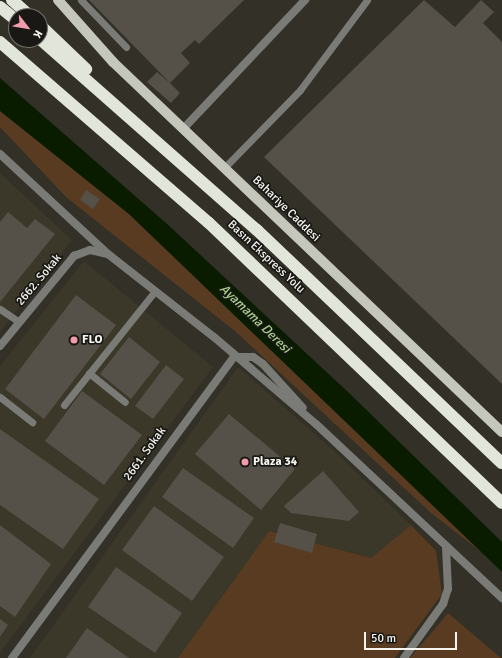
<!DOCTYPE html>
<html>
<head>
<meta charset="utf-8">
<style>
	body { margin:0 }
	#map { position:relative; width:502px; height:658px; overflow:hidden; background:#323027; font-family:Signika,sans-serif }
	div>[style] { position:absolute }
	[style*='--x'] { left:calc(var(--x)*1px); top:calc(var(--y)*1px); width:calc(var(--w)*1px); rotate:calc(var(--a)*1deg) }
	.built>* { inset:0; background:#3b3829 }
	.green>* { inset:0; background:#583b20 }
	.water>* { inset:0; background:#091c00 }
	.building>* { inset:0; background:#555048 }
	.lane>* { height:7px; margin:-3.5px; padding:0 3.5px; transform-origin:3.5px; border-radius:3.5px; background:#7a7b77 }
	.street>* { height:8px; margin:-4px; padding:0 4px; transform-origin:4px; border-radius:4px; background:#7a7b77 }
	.primary>* { height:10px; margin:-5px; padding:0 5px; transform-origin:5px; border-radius:5px; background:#c5c7bd }
	.highway>* { height:12px; margin:-6px; padding:0 6px; transform-origin:6px; border-radius:6px; background:#e2e5d9 }
	.dots>* { width:11px; height:11px; translate:-50% -50%; box-sizing:border-box; border:2px solid #191814; border-radius:50% }
	span { translate:-50% -50%; white-space:nowrap; text-align:center; line-height:1.15; -webkit-text-stroke:3.5px #191814; paint-order:stroke }
	.street-label { font-size:12px; color:#f5f4ee }
	.poi-label { font-size:12px; color:#f5f4ee; font-weight:700 }
	.left { translate:0 -50%; text-align:left }
	.water-label { font-size:13px; color:#a5d18c; font-style:italic }
	.north { position:absolute; left:8px; top:8px; width:40px; height:40px; box-sizing:border-box; background:#191814; border:1px solid #71706b; border-radius:50%; rotate:121deg; font-size:11px; font-weight:700; line-height:16px; text-align:center; color:#f5f4ee }
	.north::after { content:''; display:block; margin:auto; width:14px; height:18px; background:#f39aab; clip-path:polygon(50% 0,100% 100%,50% 72%,0 100%) }
	.scale { position:absolute; left:364px; top:632px; width:93px; height:18px; box-sizing:border-box; border:2px solid #f5f4ee; border-top:0; padding-left:5px; font-size:12px; line-height:14px; white-space:nowrap; color:#f5f4ee; -webkit-text-stroke:3px #191814; paint-order:stroke }
</style>
</head>
<body>
<div id="map">
	<div class="built">
		<i style="clip-path:polygon(0 173px,72px 240px,0 332px)"></i>
		<i style="clip-path:polygon(84px 261px,213px 367px,0 653px,0 366px)"></i>
		<i style="clip-path:polygon(238px 367px,332px 449px,411px 525px,371px 558px,269px 531px,178px 658px,30px 658px)"></i>
	</div>
	<div class="green">
		<i style="clip-path:polygon(0 111px,129px 214px,484px 554px,431px 513px,236px 332px,66px 197px,0 127px)"></i>
		<i style="clip-path:polygon(411px 525px,436px 551px,442px 594px,395px 658px,178px 658px,269px 531px,371px 558px)"></i>
		<i style="clip-path:polygon(448px 613px,501px 658px,410px 658px)"></i>
	</div>
	<div class="water">
		<i style="clip-path:polygon(0 78px,166px 223px,348px 392px,502px 542px,502px 572px,129px 214px,0 111px)"></i>
	</div>
	<div class="building">
		<i style="clip-path:polygon(89px 0,244px 0,199px 44px,195px 40px,181px 53px,190px 63px,170px 83px,180px 93px,171px 103px,147px 82px,157px 72px,170px 83px)"></i>
		<i style="clip-path:polygon(424px 0,455px 27px,481px 0,494px 12px,483px 23px,502px 42px,502px 384px,264px 157px)"></i>
		<i style="clip-path:polygon(86px 190px,100px 199px,93px 209px,80px 200px)"></i>
		<i style="clip-path:polygon(8px 212px,27px 228px,35px 219px,55px 234px,0 302px,0 222px)"></i>
		<i style="clip-path:polygon(76px 295px,116px 325px,44px 419px,5px 389px)"></i>
		<i style="clip-path:polygon(129px 337px,160px 362px,131px 399px,100px 374px)"></i>
		<i style="clip-path:polygon(166px 365px,184px 379px,153px 419px,135px 406px)"></i>
		<i style="clip-path:polygon(82px 391px,142px 435px,104px 485px,45px 441px)"></i>
		<i style="clip-path:polygon(229px 414px,295px 469px,261px 510px,195px 454px)"></i>
		<i style="clip-path:polygon(0 429px,99px 499px,63px 549px,0 505px)"></i>
		<i style="clip-path:polygon(183px 468px,254px 518px,233px 548px,162px 497px)"></i>
		<i style="clip-path:polygon(323px 471px,359px 512px,349px 521px,291px 513px,284px 506px)"></i>
		<i style="clip-path:polygon(154px 506px,224px 557px,192px 601px,122px 550px)"></i>
		<i style="clip-path:polygon(280px 523px,317px 534px,312px 553px,274px 542px)"></i>
		<i style="clip-path:polygon(0 525px,51px 564px,15px 617px,0 606px)"></i>
		<i style="clip-path:polygon(116px 567px,182px 613px,155px 653px,88px 607px)"></i>
		<i style="clip-path:polygon(0 619px,8px 625px,0 637px)"></i>
		<i style="clip-path:polygon(87px 628px,129px 658px,66px 658px)"></i>
	</div>
	<div class="lane">
		<i style="--x:81;--y:0;--w:65;--a:46.2"></i>
		<i style="--x:224;--y:168;--w:109;--a:-45.7"></i>
		<i style="--x:300;--y:90;--w:112;--a:-53.3"></i>
		<i style="--x:0;--y:309;--w:23;--a:34"></i>
		<i style="--x:89;--y:373;--w:46;--a:38.9"></i>
		<i style="--x:0;--y:397;--w:41;--a:38"></i>
		<i style="--x:64;--y:405;--w:146;--a:-51.4"></i>
	</div>
	<div class="street">
		<i style="--x:183;--y:129;--w:178;--a:-46.6"></i>
		<i style="--x:0;--y:154;--w:147;--a:42.8"></i>
		<i style="--x:108;--y:254;--w:135;--a:38.1"></i>
		<i style="--x:214;--y:337;--w:134;--a:40.5"></i>
		<i style="--x:316;--y:424;--w:255;--a:43.1"></i>
		<i style="--x:0;--y:346;--w:117;--a:-50.6"></i>
		<i style="--x:74;--y:256;--w:17;--a:-21"></i>
		<i style="--x:90;--y:250;--w:18;--a:13"></i>
		<i style="--x:12;--y:658;--w:374;--a:-53.6"></i>
		<i style="--x:234;--y:357;--w:19;--a:0"></i>
		<i style="--x:253;--y:357;--w:12;--a:35"></i>
		<i style="--x:263;--y:364;--w:59;--a:47.7"></i>
		<i style="--x:404;--y:658;--w:67;--a:-54.2"></i>
		<i style="--x:443;--y:604;--w:16;--a:-72"></i>
		<i style="--x:448;--y:589;--w:43;--a:-92.7"></i>
	</div>
	<div class="primary">
		<i style="--x:58;--y:0;--w:83;--a:48.4"></i>
		<i style="--x:113;--y:62;--w:537;--a:43.57"></i>
	</div>
	<div class="highway">
		<i style="--x:12;--y:0;--w:24;--a:42"></i>
		<i style="--x:0;--y:7;--w:21;--a:39"></i>
		<i style="--x:40;--y:25;--w:64;--a:43.7"></i>
		<i style="--x:40;--y:39;--w:289;--a:41.4"></i>
		<i style="--x:257;--y:230;--w:338;--a:43.6"></i>
		<i style="--x:0;--y:42;--w:276;--a:40.9"></i>
		<i style="--x:209;--y:223;--w:405;--a:43.7"></i>
	</div>
	<div class="dots">
		<i style="left:74px;top:340px;background:#f39aab"></i>
		<i style="left:245px;top:462px;background:#f39aab"></i>
	</div>
	<div class="street-label">
		<span style="left:286px;top:209px;rotate:44deg">Bahariye Caddesi</span>
		<span style="left:266px;top:257px;rotate:43deg">Basın Ekspress Yolu</span>
		<span style="left:39px;top:280px;rotate:-50deg">2662. Sokak</span>
		<span style="left:145px;top:454px;rotate:-54deg">2661. Sokak</span>
	</div>
	<div class="poi-label">
		<span class="left" style="left:82px;top:340px">FLO</span>
		<span class="left" style="left:253px;top:462px">Plaza 34</span>
	</div>
	<div class="water-label">
		<span style="left:255px;top:319px;rotate:44deg">Ayamama Deresi</span>
	</div>
	<div class="north">K</div>
	<div class="scale">50 m</div>
</div>
</body>
</html>
